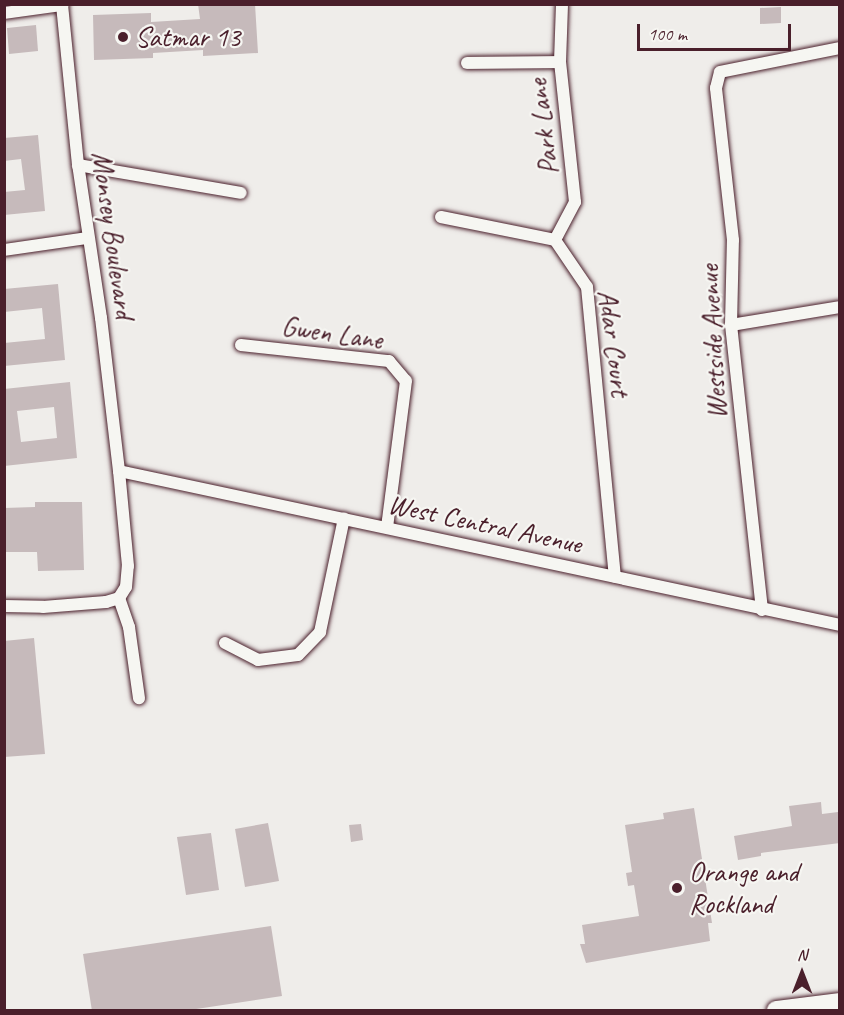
<!DOCTYPE html>
<html>
<head>
<meta charset="utf-8">
<style>
	body { margin:0 }
	#map { position:relative; width:844px; height:1015px; overflow:hidden; background:#efedea; font-family:Caveat,sans-serif }
	div>[style] { position:absolute }
	[style*='--x'] { left:calc(var(--x)*1px); top:calc(var(--y)*1px); width:calc(var(--w)*1px); rotate:calc(var(--a)*1deg) }
	.building>* { inset:0; background:#c6babb }
	.roads { filter:drop-shadow(0 0 2px #4a1f2b) drop-shadow(0 0 2px #4a1f2b) }
	.street>* { height:12px; margin:-6px; padding:0 6px; transform-origin:6px; border-radius:6px; background:#f6f6f2 }
	.primary>* { height:18px; margin:-9px; padding:0 9px; transform-origin:9px; border-radius:9px; background:#f6f6f2 }
	.dots>* { width:16px; height:16px; translate:-50% -50%; box-sizing:border-box; border:3px solid #f6f6f2; border-radius:50% }
	span { translate:-50% -50%; white-space:nowrap; text-align:center; line-height:1.15; -webkit-text-stroke:4.5px #f6f6f2; paint-order:stroke }
	.poi-label { font-size:28px; color:#4a1f2b }
	.left { translate:0 -50%; text-align:left }
	.street-label { font-size:28px; color:#4a1f2b }
	.frame { position:absolute; inset:0; border:6px solid #4a1f2b; pointer-events:none }
	.north { position:absolute; left:772px; top:943px; width:60px; height:60px; -webkit-text-stroke:4px #f6f6f2; paint-order:stroke; rotate:0deg; font-size:16px; font-weight:700; line-height:24px; text-align:center; color:#4a1f2b }
	.north::after { content:''; display:block; margin:auto; width:21px; height:27px; background:#4a1f2b; clip-path:polygon(50% 0,100% 100%,50% 72%,0 100%) }
	.scale { position:absolute; left:637px; top:24px; width:154px; height:27px; box-sizing:border-box; border:3px solid #4a1f2b; border-top:0; padding-left:8px; font-size:18px; line-height:21px; white-space:nowrap; color:#4a1f2b; -webkit-text-stroke:4px #f6f6f2; paint-order:stroke }
</style>
</head>
<body>
<div id="map">
	<div class="building">
		<i style="clip-path:polygon(198px 4px,255px 4px,258px 53px,203px 56px,203px 50px,153px 53px,153px 58px,94px 60px,93px 15px,151px 13px,151px 22px,200px 19px)"></i>
		<i style="clip-path:polygon(781px 7px,781px 23px,760px 24px,760px 8px)"></i>
		<i style="clip-path:polygon(36px 25px,38px 51px,9px 54px,7px 28px)"></i>
		<i style="clip-path:polygon(38px 135px,45px 211px,4px 215px,4px 192px,25px 190px,21px 159px,4px 161px,4px 138px)"></i>
		<i style="clip-path:polygon(58px 284px,65px 360px,4px 366px,4px 343px,45px 339px,42px 308px,4px 312px,4px 289px)"></i>
		<i style="clip-path:polygon(evenodd,70px 382px,77px 458px,4px 466px,4px 389px,70px 382px,54px 407px,57px 438px,21px 442px,17px 411px,54px 407px)"></i>
		<i style="clip-path:polygon(35px 502px,82px 502px,84px 570px,38px 571px,37px 552px,4px 552px,4px 508px,35px 507px)"></i>
		<i style="clip-path:polygon(34px 638px,45px 754px,4px 757px,4px 641px)"></i>
		<i style="clip-path:polygon(821px 802px,822px 814px,838px 812px,840px 843px,761px 853px,761px 856px,738px 860px,734px 836px,792px 826px,789px 806px)"></i>
		<i style="clip-path:polygon(694px 808px,712px 923px,708px 923px,710px 941px,586px 963px,580px 944px,585px 944px,582px 925px,639px 916px,634px 885px,628px 886px,626px 873px,632px 872px,625px 825px,664px 819px,663px 813px)"></i>
		<i style="clip-path:polygon(268px 823px,279px 881px,245px 887px,235px 829px)"></i>
		<i style="clip-path:polygon(361px 824px,363px 840px,351px 842px,349px 825px)"></i>
		<i style="clip-path:polygon(211px 833px,219px 890px,186px 895px,177px 837px)"></i>
		<i style="clip-path:polygon(271px 926px,282px 996px,183px 1011px,92px 1011px,83px 954px)"></i>
	</div>
	<div class="roads">
		<div class="street">
			<i style="--x:4;--y:13;--w:59;--a:-7.9"></i>
			<i style="--x:467;--y:63;--w:93;--a:-0.6"></i>
			<i style="--x:78;--y:165;--w:165;--a:9.7"></i>
			<i style="--x:441;--y:217;--w:116;--a:11.4"></i>
			<i style="--x:555;--y:240;--w:57;--a:55.8"></i>
			<i style="--x:587;--y:287;--w:291;--a:84.5"></i>
			<i style="--x:555;--y:240;--w:43;--a:-62.2"></i>
			<i style="--x:575;--y:202;--w:141;--a:-96.1"></i>
			<i style="--x:560;--y:62;--w:58;--a:-88"></i>
			<i style="--x:4;--y:250;--w:84;--a:-8.2"></i>
			<i style="--x:731;--y:325;--w:110;--a:-9.4"></i>
			<i style="--x:241;--y:345;--w:149;--a:6.2"></i>
			<i style="--x:389;--y:361;--w:26;--a:50"></i>
			<i style="--x:406;--y:381;--w:147;--a:97.4"></i>
			<i style="--x:119;--y:471;--w:737;--a:12.06"></i>
			<i style="--x:119;--y:598;--w:31;--a:71"></i>
			<i style="--x:129;--y:627;--w:72;--a:82"></i>
			<i style="--x:4;--y:606;--w:39;--a:1"></i>
			<i style="--x:43;--y:607;--w:63;--a:-4.5"></i>
			<i style="--x:106;--y:602;--w:14;--a:-17"></i>
			<i style="--x:119;--y:598;--w:13;--a:-58"></i>
			<i style="--x:126;--y:587;--w:21;--a:-85"></i>
			<i style="--x:128;--y:566;--w:95;--a:-95.4"></i>
			<i style="--x:119;--y:471;--w:154;--a:-96.7"></i>
			<i style="--x:101;--y:318;--w:155;--a:-98.5"></i>
			<i style="--x:78;--y:165;--w:162;--a:-95.7"></i>
			<i style="--x:762;--y:610;--w:287;--a:-96.2"></i>
			<i style="--x:731;--y:325;--w:85;--a:-88.7"></i>
			<i style="--x:733;--y:240;--w:153;--a:-96.4"></i>
			<i style="--x:716;--y:88;--w:16;--a:-76"></i>
			<i style="--x:720;--y:72;--w:122;--a:-11.3"></i>
			<i style="--x:225;--y:643;--w:37;--a:27"></i>
			<i style="--x:258;--y:660;--w:40;--a:-7.1"></i>
			<i style="--x:298;--y:655;--w:32;--a:-46"></i>
			<i style="--x:320;--y:632;--w:116;--a:-78.1"></i>
		</div>
		<div class="primary">
			<i style="--x:776;--y:1010;--w:64;--a:-7.1"></i>
		</div>
	</div>
	<div class="dots">
		<i style="left:123px;top:37px;background:#4a1f2b"></i>
		<i style="left:677px;top:888px;background:#4a1f2b"></i>
	</div>
	<div class="poi-label">
		<span class="left" style="left:135px;top:37px">Satmar 13</span>
		<span class="left" style="left:689px;top:888px">Orange and<br>Rockland</span>
	</div>
	<div class="street-label">
		<span style="left:543px;top:127px;rotate:-97deg">Park Lane</span>
		<span style="left:113px;top:235px;rotate:82deg">Monsey Boulevard</span>
		<span style="left:332px;top:333px;rotate:8deg">Gwen Lane</span>
		<span style="left:713px;top:342px;rotate:-93deg">Westside Avenue</span>
		<span style="left:614px;top:343px;rotate:83deg">Adar Court</span>
		<span style="left:485px;top:524px;rotate:12deg">West Central Avenue</span>
	</div>
	<div class="frame"></div>
	<div class="north">N</div>
	<div class="scale">100 m</div>
</div>
</body>
</html>
